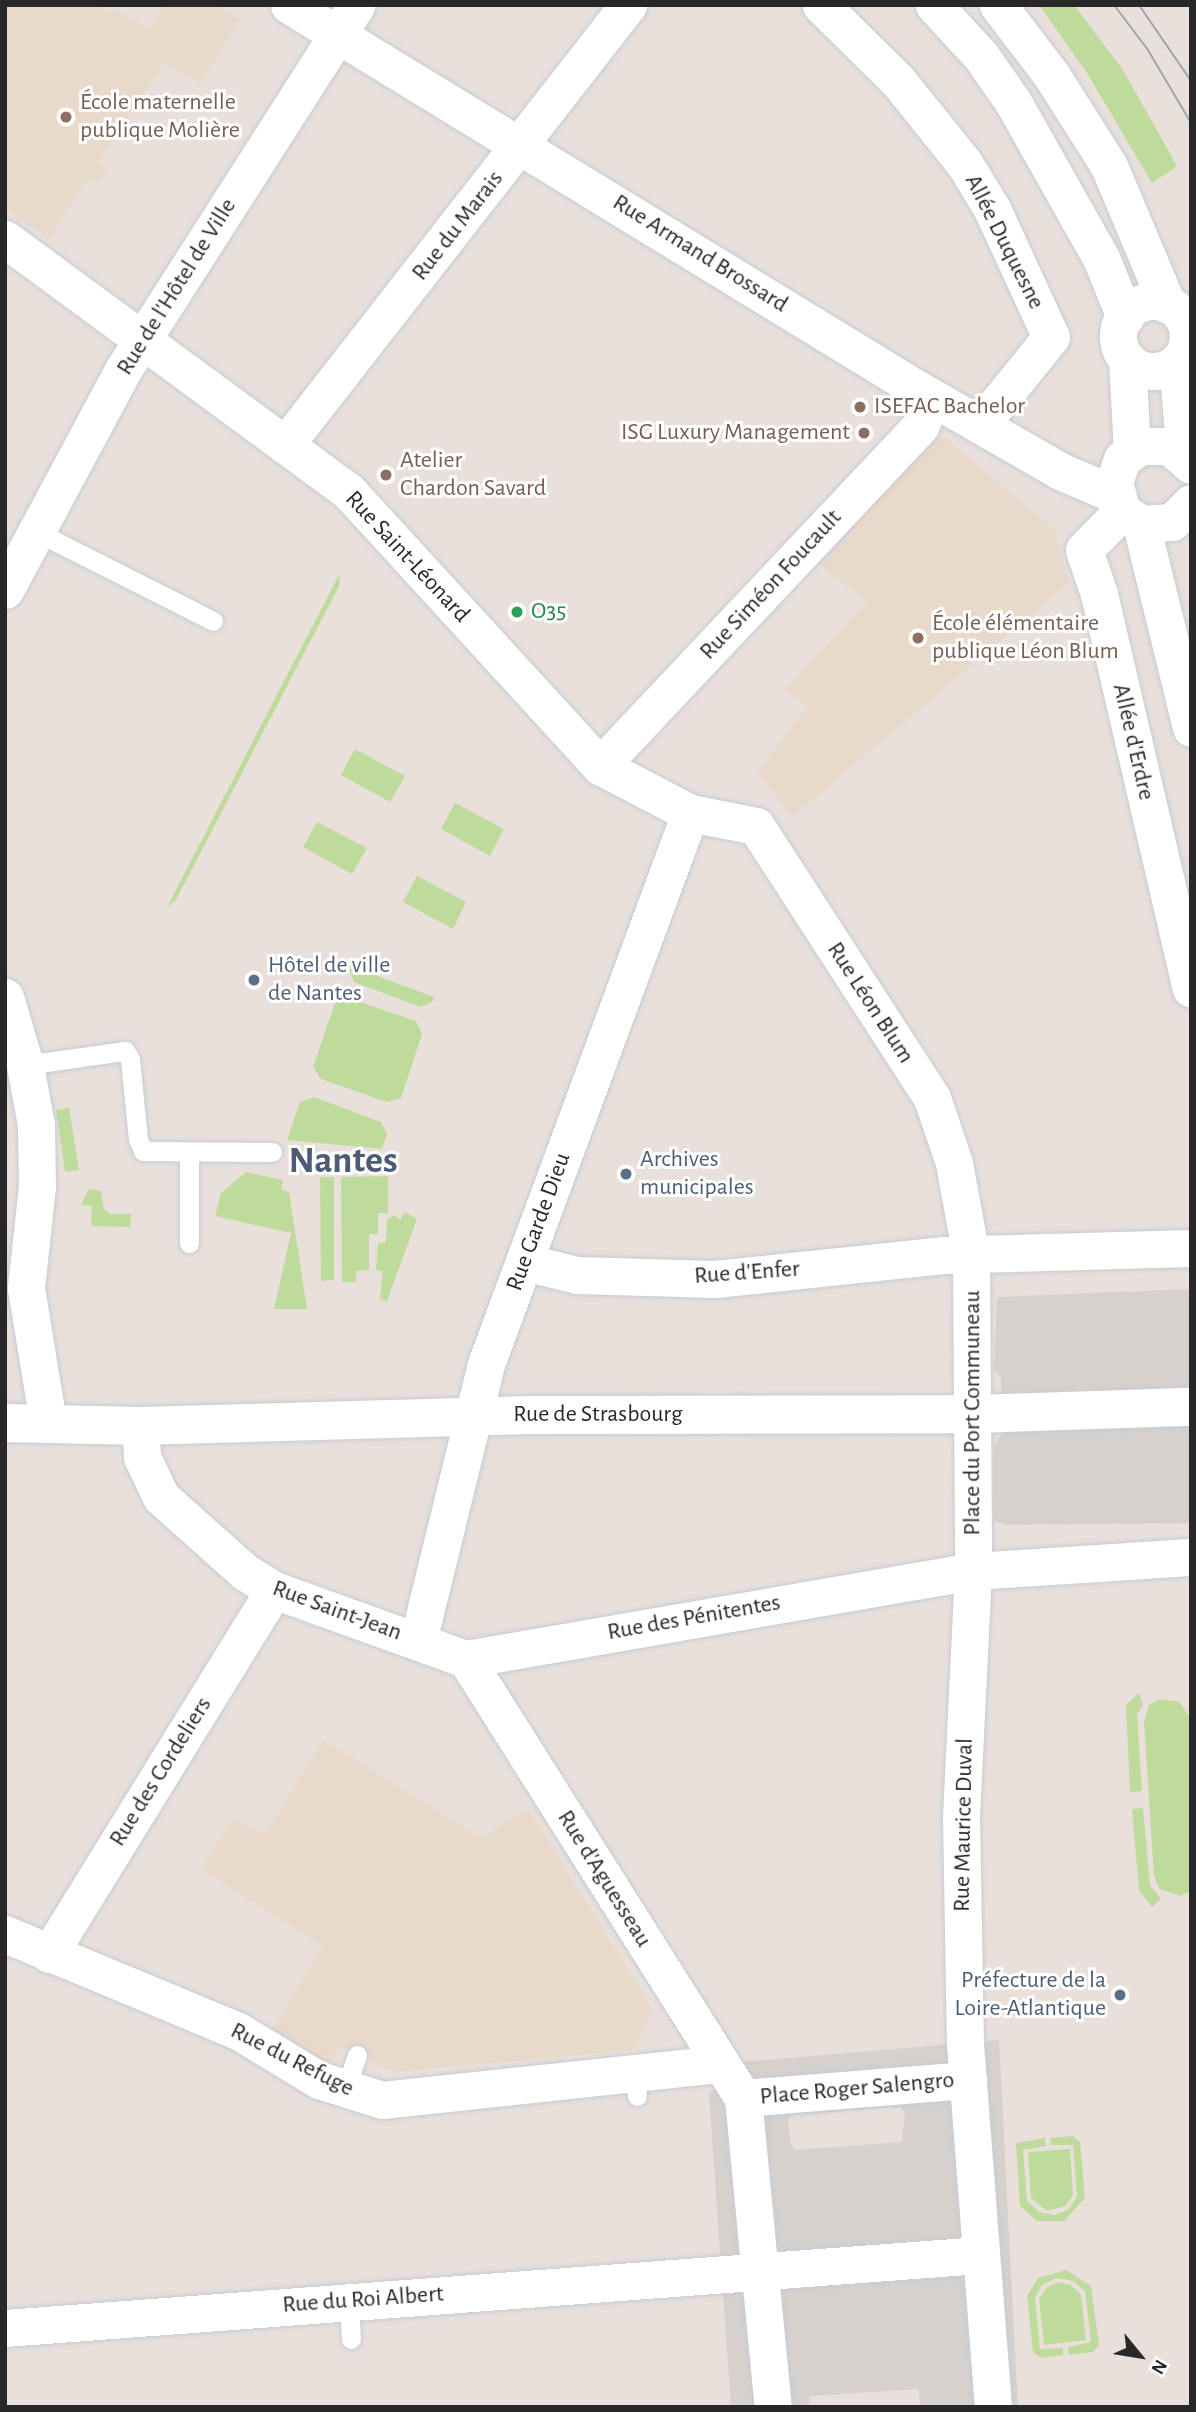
<!DOCTYPE html>
<html>
<head>
<meta charset="utf-8">
<style>
	body { margin:0 }
	#map { position:relative; width:1196px; height:2412px; overflow:hidden; background:#e9e0db; font-family:"Alegreya Sans",sans-serif }
	div>[style] { position:absolute }
	[style*='--x'] { left:calc(var(--x)*1px); top:calc(var(--y)*1px); width:calc(var(--w)*1px); rotate:calc(var(--a)*1deg) }
	.education>* { inset:0; background:#e9d9cb }
	.green>* { inset:0; background:#bfdb9c }
	.plaza>* { inset:0; background:#d6d1cd }
	.roads { filter:drop-shadow(0 0 2px #c6ccd5) drop-shadow(0 0 2px #c6ccd5) }
	.lane>* { height:19px; margin:-9.5px; padding:0 9.5px; transform-origin:9.5px; border-radius:9.5px; background:#fff }
	.street>* { height:37px; margin:-18.5px; padding:0 18.5px; transform-origin:18.5px; border-radius:18.5px; background:#fff }
	.street>.ring { margin:-18.5px; padding:0; box-sizing:content-box; background:none; border:37px solid #fff; border-radius:50% }
	.secondary>* { height:38px; margin:-19px; padding:0 19px; transform-origin:19px; border-radius:19px; background:#fff }
	.tram>* { height:2px; margin:-1px; padding:0 1px; transform-origin:1px; border-radius:1px; background:#9ea5b1 }
	.dots>* { width:19px; height:19px; translate:-50% -50%; box-sizing:border-box; border:4px solid #fff; border-radius:50% }
	span { translate:-50% -50%; white-space:nowrap; text-align:center; line-height:1.15; -webkit-text-stroke:6px #fff; paint-order:stroke }
	.education-label { font-size:24px; color:#785e54 }
	.left { translate:0 -50%; text-align:left }
	.right { translate:-100% -50%; text-align:right }
	.street-label { font-size:24px; color:#282828 }
	.leisure-label { font-size:24px; color:#27864d }
	.service-label { font-size:24px; color:#4e5e75 }
	.town-label { font-size:38px; color:#4d5c74; font-weight:700 }
	.frame { position:absolute; inset:0; border:7px solid #282828; pointer-events:none }
	.north { position:absolute; left:1105px; top:2321px; width:70px; height:70px; -webkit-text-stroke:5px #fff; paint-order:stroke; rotate:120deg; font-size:19px; font-weight:700; line-height:28px; text-align:center; color:#282828 }
	.north::after { content:''; display:block; margin:auto; width:24px; height:32px; background:#282828; clip-path:polygon(50% 0,100% 100%,50% 72%,0 100%) }
</style>
</head>
<body>
<div id="map">
	<div class="education">
		<i style="clip-path:polygon(5px 5px,97px 5px,109px 13px,112px 7px,149px 30px,165px 5px,217px 5px,240px 19px,201px 83px,164px 63px,98px 162px,108px 169px,99px 183px,89px 177px,49px 239px,5px 208px)"></i>
		<i style="clip-path:polygon(937px 438px,945px 438px,1055px 530px,1069px 583px,792px 817px,757px 771px,808px 707px,786px 689px,868px 601px,817px 563px)"></i>
		<i style="clip-path:polygon(323px 1740px,481px 1838px,528px 1809px,653px 2010px,632px 2050px,394px 2072px,340px 2047px,326px 2067px,270px 2033px,323px 1946px,201px 1869px,233px 1818px,265px 1835px)"></i>
	</div>
	<div class="green">
		<i style="clip-path:polygon(1039px 5px,1074px 5px,1123px 70px,1177px 166px,1152px 183px,1087px 73px)"></i>
		<i style="clip-path:polygon(340px 573px,339px 586px,176px 900px,167px 907px)"></i>
		<i style="clip-path:polygon(355px 749px,405px 776px,390px 802px,341px 775px)"></i>
		<i style="clip-path:polygon(455px 803px,504px 829px,490px 856px,441px 829px)"></i>
		<i style="clip-path:polygon(317px 822px,367px 848px,352px 874px,303px 847px)"></i>
		<i style="clip-path:polygon(417px 876px,466px 902px,453px 929px,403px 902px)"></i>
		<i style="clip-path:polygon(348px 965px,434px 997px,433px 1001px,421px 1007px,354px 982px)"></i>
		<i style="clip-path:polygon(348px 998px,416px 1021px,422px 1034px,401px 1098px,387px 1102px,321px 1079px,313px 1067px,335px 1003px)"></i>
		<i style="clip-path:polygon(314px 1097px,381px 1122px,387px 1134px,382px 1149px,287px 1140px,300px 1102px)"></i>
		<i style="clip-path:polygon(69px 1108px,79px 1170px,65px 1172px,56px 1110px)"></i>
		<i style="clip-path:polygon(246px 1172px,283px 1180px,281px 1190px,289px 1192px,307px 1309px,274px 1309px,291px 1233px,215px 1216px,221px 1193px)"></i>
		<i style="clip-path:polygon(388px 1176px,388px 1213px,378px 1213px,378px 1234px,369px 1234px,369px 1270px,356px 1271px,356px 1282px,342px 1282px,341px 1177px)"></i>
		<i style="clip-path:polygon(320px 1177px,334px 1177px,334px 1280px,321px 1281px)"></i>
		<i style="clip-path:polygon(89px 1189px,101px 1191px,104px 1209px,110px 1214px,131px 1214px,130px 1227px,91px 1226px,92px 1206px,81px 1205px)"></i>
		<i style="clip-path:polygon(405px 1212px,417px 1219px,387px 1301px,380px 1299px,383px 1271px,376px 1270px,378px 1243px,386px 1242px,387px 1220px,394px 1215px,400px 1220px)"></i>
		<i style="clip-path:polygon(1139px 1693px,1143px 1705px,1137px 1714px,1142px 1791px,1130px 1792px,1126px 1705px)"></i>
		<i style="clip-path:polygon(1160px 1699px,1180px 1702px,1190px 1719px,1191px 1891px,1180px 1896px,1160px 1889px,1154px 1876px,1144px 1722px,1149px 1705px)"></i>
		<i style="clip-path:polygon(1143px 1808px,1150px 1885px,1161px 1899px,1152px 1907px,1139px 1890px,1132px 1809px)"></i>
		<i style="clip-path:polygon(1073px 2136px,1080px 2142px,1085px 2198px,1064px 2221px,1037px 2221px,1020px 2206px,1016px 2143px,1045px 2138px,1046px 2146px,1023px 2150px,1027px 2201px,1039px 2212px,1055px 2215px,1069px 2209px,1077px 2196px,1073px 2145px,1051px 2145px,1050px 2138px)"></i>
		<i style="clip-path:polygon(1070px 2149px,1073px 2195px,1065px 2206px,1047px 2211px,1031px 2198px,1028px 2152px)"></i>
		<i style="clip-path:polygon(1066px 2270px,1091px 2286px,1099px 2345px,1093px 2352px,1069px 2355px,1068px 2347px,1091px 2342px,1085px 2291px,1073px 2281px,1057px 2278px,1042px 2285px,1035px 2298px,1040px 2349px,1063px 2348px,1063px 2355px,1041px 2358px,1033px 2352px,1027px 2296px,1038px 2278px)"></i>
		<i style="clip-path:polygon(1058px 2282px,1071px 2285px,1081px 2295px,1086px 2340px,1044px 2345px,1039px 2299px,1046px 2288px)"></i>
	</div>
	<div class="plaza">
		<i style="clip-path:polygon(1191px 1289px,1191px 1523px,1004px 1525px,994px 1520px,994px 1446px,1002px 1434px,1001px 1378px,994px 1369px,997px 1297px)"></i>
		<i style="clip-path:polygon(evenodd,999px 2040px,1018px 2407px,921px 2407px,918px 2389px,810px 2396px,808px 2407px,731px 2407px,709px 2094px,742px 2062px,999px 2040px,900px 2107px,905px 2112px,902px 2142px,796px 2150px,791px 2146px,788px 2120px,793px 2115px,900px 2107px)"></i>
	</div>
	<div class="roads">
		<div class="lane">
			<i style="--x:37;--y:532;--w:197;--a:26.8"></i>
			<i style="--x:25;--y:1065;--w:101;--a:-8"></i>
			<i style="--x:125;--y:1051;--w:9;--a:58"></i>
			<i style="--x:130;--y:1059;--w:80;--a:84.3"></i>
			<i style="--x:138;--y:1139;--w:13;--a:67"></i>
			<i style="--x:143;--y:1151;--w:129;--a:0.4"></i>
			<i style="--x:189;--y:1243;--w:90;--a:-90"></i>
			<i style="--x:635;--y:2074;--w:22;--a:85"></i>
			<i style="--x:345;--y:2090;--w:37;--a:-71"></i>
			<i style="--x:349;--y:2302;--w:37;--a:87"></i>
		</div>
		<div class="street">
			<i style="--x:289;--y:5;--w:732;--a:31.43"></i>
			<i style="--x:914;--y:387;--w:168;--a:29.9"></i>
			<i style="--x:1060;--y:471;--w:59;--a:23.1"></i>
			<i style="--x:821;--y:5;--w:108;--a:44.6"></i>
			<i style="--x:898;--y:81;--w:105;--a:51.2"></i>
			<i style="--x:964;--y:163;--w:54;--a:58.7"></i>
			<i style="--x:992;--y:209;--w:141;--a:65.3"></i>
			<i style="--x:1051;--y:337;--w:113;--a:128.9"></i>
			<i style="--x:934;--y:5;--w:69;--a:47.3"></i>
			<i style="--x:981;--y:56;--w:56;--a:55.2"></i>
			<i style="--x:1013;--y:102;--w:179;--a:60.6"></i>
			<i style="--x:1101;--y:258;--w:64;--a:67.9"></i>
			<i style="--x:998;--y:5;--w:89;--a:52.7"></i>
			<i style="--x:1052;--y:76;--w:107;--a:57.7"></i>
			<i style="--x:1109;--y:166;--w:150;--a:67.2"></i>
			<i style="--x:5;--y:239;--w:427;--a:36.3"></i>
			<i style="--x:349;--y:492;--w:372;--a:47.5"></i>
			<i style="--x:600;--y:766;--w:102;--a:27.6"></i>
			<i style="--x:690;--y:813;--w:67;--a:11.1"></i>
			<i style="--x:756;--y:826;--w:324;--a:57.1"></i>
			<i style="--x:932;--y:1098;--w:69;--a:71.3"></i>
			<i style="--x:954;--y:1163;--w:95;--a:79.6"></i>
			<i style="--x:971;--y:1256;--w:315;--a:89.6"></i>
			<i style="--x:973;--y:1571;--w:245;--a:92.8"></i>
			<i style="--x:961;--y:1816;--w:228;--a:89"></i>
			<i style="--x:965;--y:2044;--w:364;--a:85.6"></i>
			<i class="ring" style="left:1118px;top:301px;width:33px;height:33px"></i>
			<i style="--x:1127;--y:359;--w:91;--a:86.9"></i>
			<i style="--x:1177;--y:362;--w:95;--a:85.2"></i>
			<i style="--x:285;--y:445;--w:558;--a:-52.06"></i>
			<i style="--x:1191;--y:465;--w:29;--a:-139"></i>
			<i style="--x:1169;--y:446;--w:29;--a:180"></i>
			<i style="--x:1140;--y:446;--w:22;--a:144"></i>
			<i style="--x:1122;--y:459;--w:24;--a:109"></i>
			<i style="--x:1114;--y:482;--w:30;--a:75"></i>
			<i style="--x:1122;--y:511;--w:23;--a:34"></i>
			<i style="--x:1141;--y:524;--w:31;--a:-4"></i>
			<i style="--x:1172;--y:522;--w:27;--a:-45"></i>
			<i style="--x:1122;--y:511;--w:54;--a:134.3"></i>
			<i style="--x:1084;--y:550;--w:46;--a:71.2"></i>
			<i style="--x:1099;--y:594;--w:405;--a:76.9"></i>
			<i style="--x:1141;--y:524;--w:210;--a:76.2"></i>
			<i style="--x:5;--y:590;--w:250;--a:-61.8"></i>
			<i style="--x:123;--y:370;--w:433;--a:-57.4"></i>
			<i style="--x:600;--y:766;--w:467;--a:-46.7"></i>
			<i style="--x:920;--y:426;--w:31;--a:-65"></i>
			<i style="--x:5;--y:997;--w:71;--a:73.6"></i>
			<i style="--x:25;--y:1065;--w:61;--a:79.6"></i>
			<i style="--x:36;--y:1125;--w:61;--a:89.1"></i>
			<i style="--x:37;--y:1186;--w:103;--a:96.2"></i>
			<i style="--x:26;--y:1288;--w:137;--a:80.7"></i>
			<i style="--x:524;--y:1262;--w:55;--a:13.8"></i>
			<i style="--x:577;--y:1275;--w:138;--a:1.7"></i>
			<i style="--x:715;--y:1279;--w:229;--a:-6"></i>
			<i style="--x:943;--y:1255;--w:248;--a:-1.6"></i>
			<i style="--x:140;--y:1426;--w:31;--a:86"></i>
			<i style="--x:142;--y:1457;--w:44;--a:64.6"></i>
			<i style="--x:161;--y:1497;--w:113;--a:41.8"></i>
			<i style="--x:245;--y:1572;--w:34;--a:32"></i>
			<i style="--x:274;--y:1590;--w:204;--a:19.8"></i>
			<i style="--x:466;--y:1659;--w:515;--a:-9.85"></i>
			<i style="--x:973;--y:1571;--w:218;--a:-3.7"></i>
			<i style="--x:418;--y:1641;--w:285;--a:-76.2"></i>
			<i style="--x:486;--y:1364;--w:588;--a:-69.68"></i>
			<i style="--x:466;--y:1659;--w:519;--a:57.75"></i>
			<i style="--x:743;--y:2098;--w:310;--a:84.5"></i>
			<i style="--x:5;--y:1934;--w:252;--a:22.6"></i>
			<i style="--x:238;--y:2031;--w:95;--a:31.2"></i>
			<i style="--x:319;--y:2080;--w:66;--a:17.6"></i>
			<i style="--x:382;--y:2100;--w:340;--a:-6.1"></i>
			<i style="--x:49;--y:1954;--w:428;--a:-58.3"></i>
			<i style="--x:743;--y:2098;--w:226;--a:-4.6"></i>
			<i style="--x:5;--y:2328;--w:979;--a:-4.28"></i>
		</div>
		<div class="secondary">
			<i style="--x:5;--y:1423;--w:135;--a:1.3"></i>
			<i style="--x:140;--y:1426;--w:392;--a:-1.6"></i>
			<i style="--x:532;--y:1415;--w:443;--a:-0.1"></i>
			<i style="--x:975;--y:1414;--w:216;--a:-1.9"></i>
		</div>
	</div>
	<div class="tram">
		<i style="--x:1114;--y:5;--w:56;--a:52.9"></i>
		<i style="--x:1148;--y:50;--w:85;--a:59.5"></i>
		<i style="--x:1139;--y:5;--w:92;--a:55.6"></i>
	</div>
	<div class="dots">
		<i style="left:66px;top:117px;background:#8d6e63"></i>
		<i style="left:860px;top:407px;background:#8d6e63"></i>
		<i style="left:864px;top:433px;background:#8d6e63"></i>
		<i style="left:386px;top:475px;background:#8d6e63"></i>
		<i style="left:517px;top:612px;background:#2e9e5b"></i>
		<i style="left:918px;top:638px;background:#8d6e63"></i>
		<i style="left:254px;top:980px;background:#5c6f8a"></i>
		<i style="left:626px;top:1174px;background:#5c6f8a"></i>
		<i style="left:1120px;top:1995px;background:#5c6f8a"></i>
	</div>
	<div class="education-label">
		<span class="left" style="left:80px;top:117px">École maternelle<br>publique Molière</span>
		<span class="left" style="left:874px;top:407px">ISEFAC Bachelor</span>
		<span class="right" style="left:850px;top:433px">ISG Luxury Management</span>
		<span class="left" style="left:400px;top:475px">Atelier<br>Chardon Savard</span>
		<span class="left" style="left:932px;top:638px">École élémentaire<br>publique Léon Blum</span>
	</div>
	<div class="street-label">
		<span style="left:458px;top:226px;rotate:-52deg">Rue du Marais</span>
		<span style="left:1004px;top:242px;rotate:63deg">Allée Duquesne</span>
		<span style="left:700px;top:254px;rotate:32deg">Rue Armand Brossard</span>
		<span style="left:177px;top:287px;rotate:-58deg">Rue de l'Hôtel de Ville</span>
		<span style="left:407px;top:557px;rotate:47deg">Rue Saint-Léonard</span>
		<span style="left:771px;top:585px;rotate:-47deg">Rue Siméon Foucault</span>
		<span style="left:1133px;top:742px;rotate:77deg">Allée d'Erdre</span>
		<span style="left:870px;top:1003px;rotate:57deg">Rue Léon Blum</span>
		<span style="left:539px;top:1222px;rotate:-70deg">Rue Garde Dieu</span>
		<span style="left:747px;top:1273px;rotate:-4deg">Rue d'Enfer</span>
		<span style="left:973px;top:1413px;rotate:-90deg">Place du Port Communeau</span>
		<span style="left:598px;top:1415px">Rue de Strasbourg</span>
		<span style="left:337px;top:1611px;rotate:20deg">Rue Saint-Jean</span>
		<span style="left:694px;top:1618px;rotate:-10deg">Rue des Pénitentes</span>
		<span style="left:161px;top:1772px;rotate:-58deg">Rue des Cordeliers</span>
		<span style="left:964px;top:1825px;rotate:-89deg">Rue Maurice Duval</span>
		<span style="left:604px;top:1879px;rotate:58deg">Rue d'Aguesseau</span>
		<span style="left:292px;top:2060px;rotate:27deg">Rue du Refuge</span>
		<span style="left:857px;top:2089px;rotate:-5deg">Place Roger Salengro</span>
		<span style="left:363px;top:2300px;rotate:-4deg">Rue du Roi Albert</span>
	</div>
	<div class="leisure-label">
		<span class="left" style="left:531px;top:612px">O35</span>
	</div>
	<div class="service-label">
		<span class="left" style="left:268px;top:980px">Hôtel de ville<br>de Nantes</span>
		<span class="left" style="left:640px;top:1174px">Archives<br>municipales</span>
		<span class="right" style="left:1106px;top:1995px">Préfecture de la<br>Loire-Atlantique</span>
	</div>
	<div class="town-label">
		<span style="left:343px;top:1162px">Nantes</span>
	</div>
	<div class="frame"></div>
	<div class="north">N</div>
</div>
</body>
</html>
